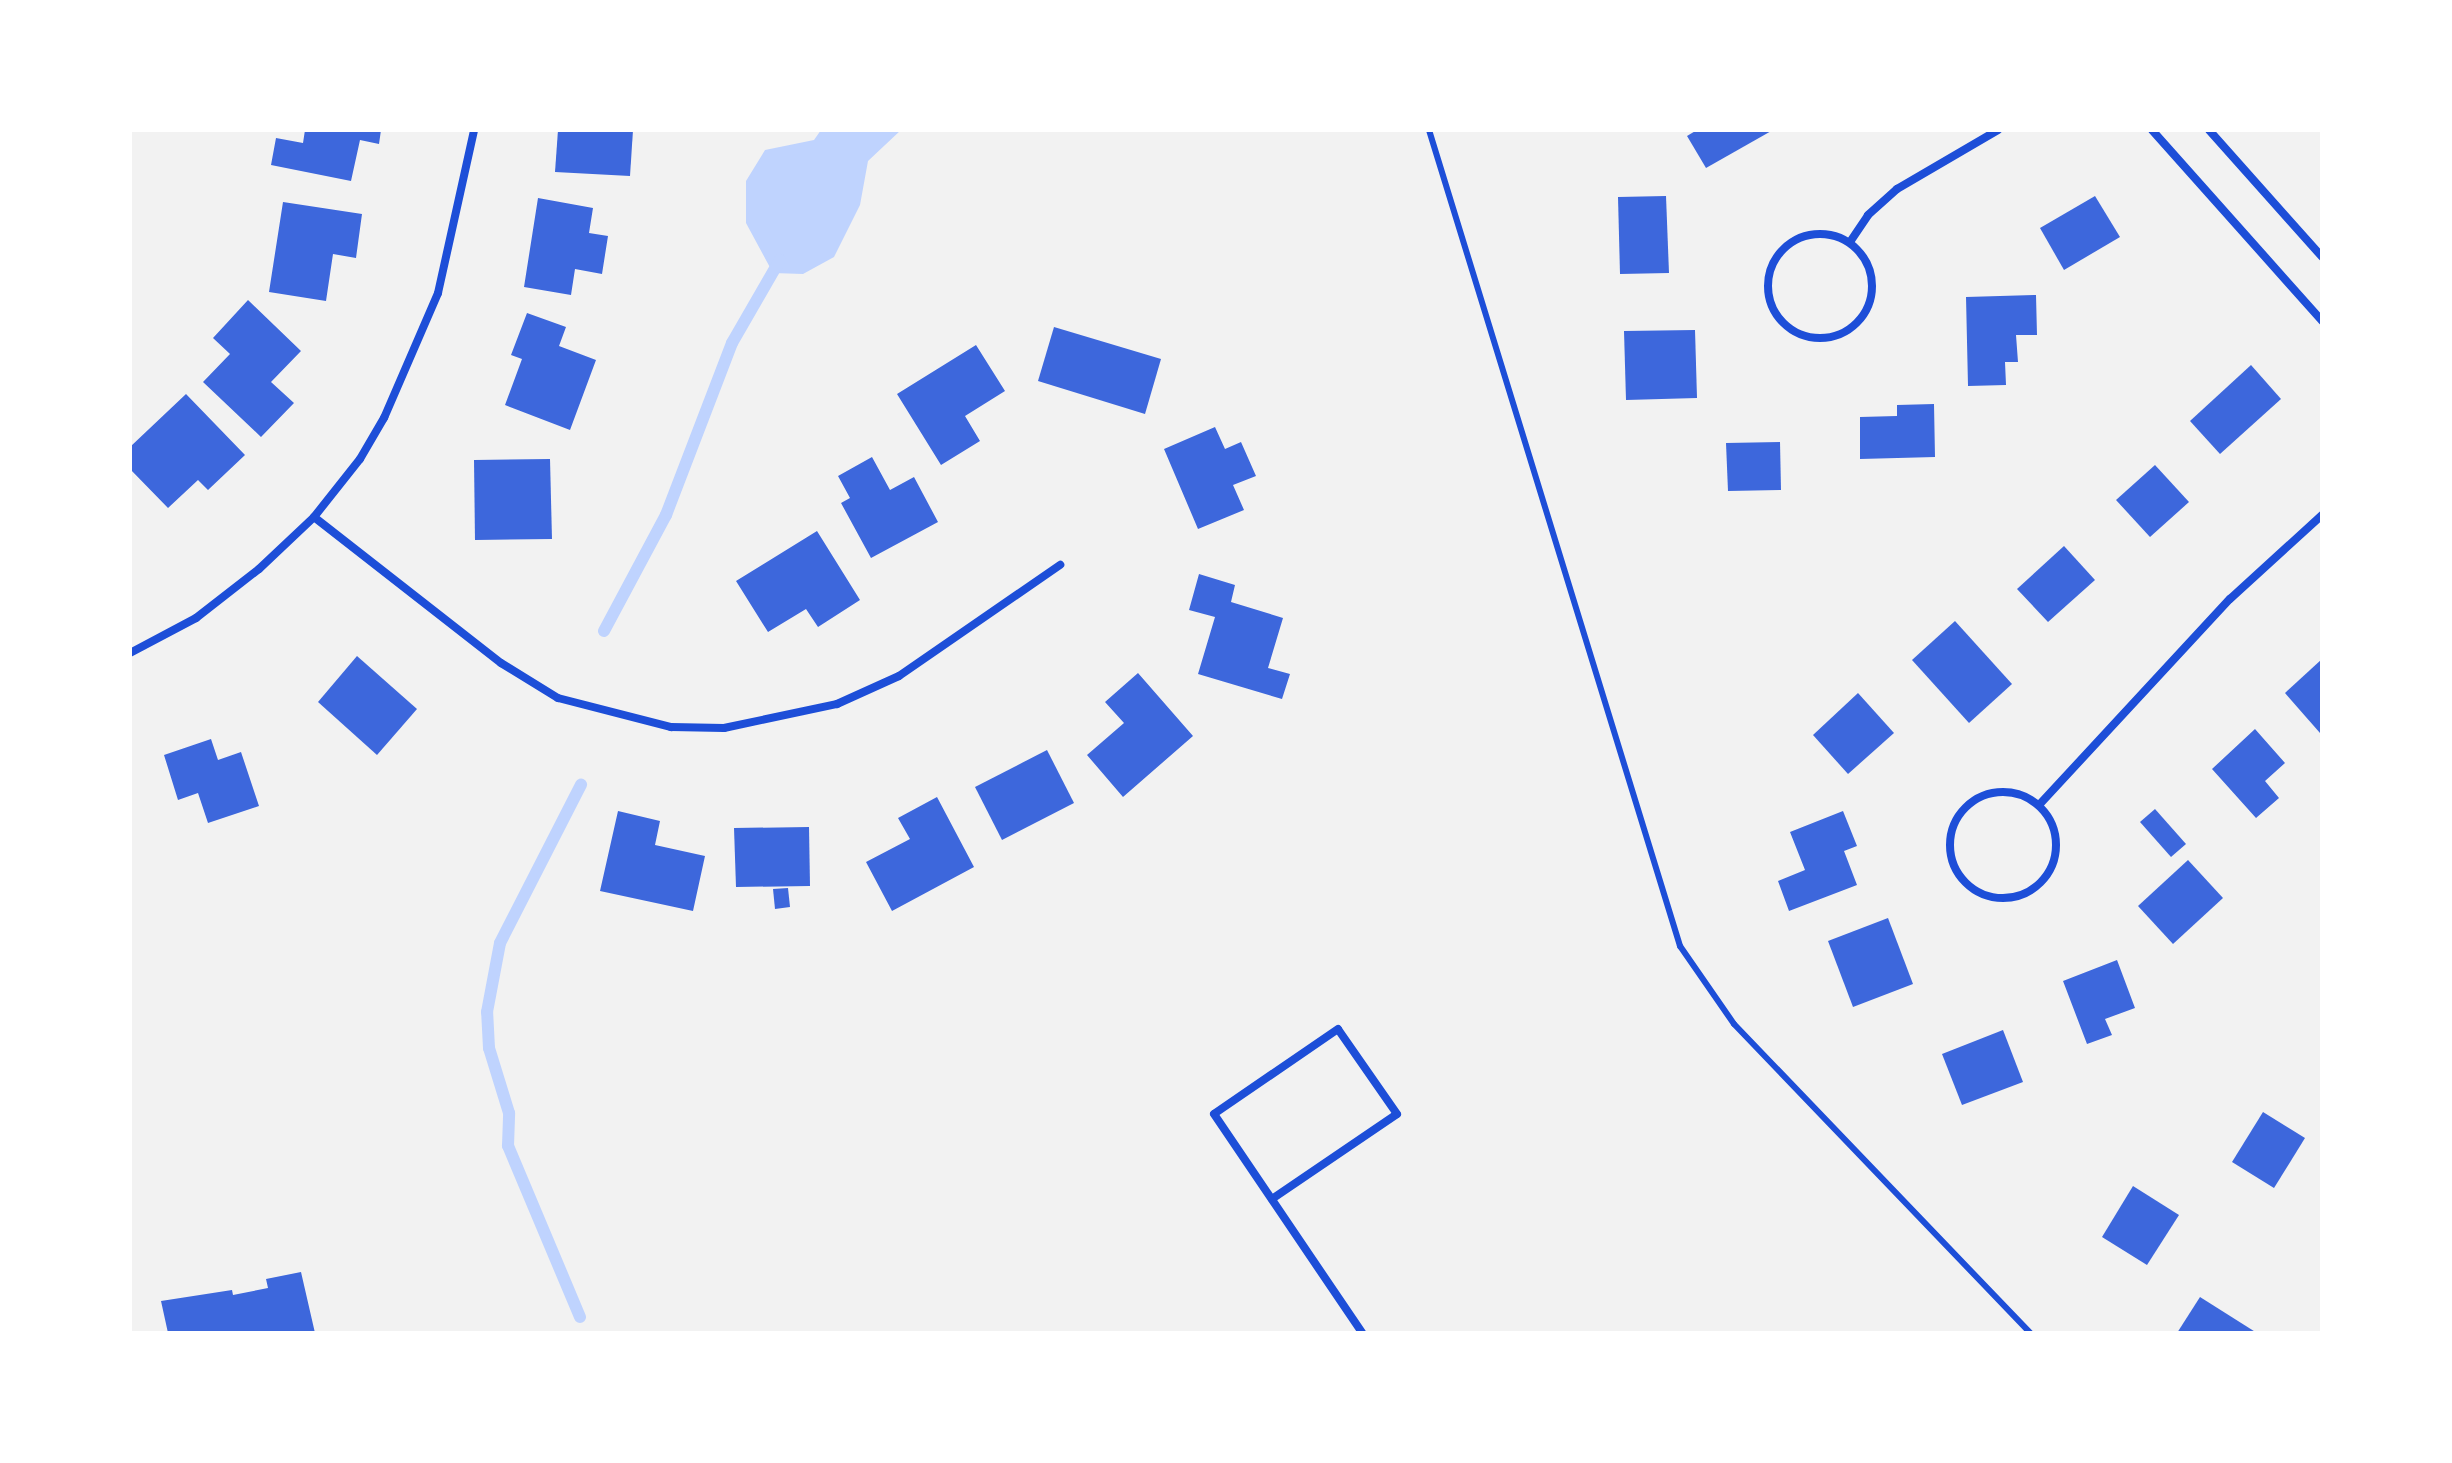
<!DOCTYPE html>
<html>
<head>
<meta charset="utf-8">
<style>
	body { margin:0 }
	#map { position:relative; width:2452px; height:1463px; overflow:hidden; background:#f2f2f2; font-family:"Titillium Web",sans-serif }
	div>[style] { position:absolute }
	[style*='--x'] { left:calc(var(--x)*1px); top:calc(var(--y)*1px); width:calc(var(--w)*1px); rotate:calc(var(--a)*1deg) }
	.water>* { inset:0; background:#bfd3fe }
	.stream>* { height:12px; margin:-6px; padding:0 6px; transform-origin:6px; border-radius:6px; background:#bfd3fe }
	.building>* { inset:0; background:#3d67dc }
	.service>* { height:6px; margin:-3px; padding:0 3px; transform-origin:3px; border-radius:3px; background:#1d4ed8 }
	.minor>* { height:8px; margin:-4px; padding:0 4px; transform-origin:4px; border-radius:4px; background:#1d4ed8 }
	.minor>.ring { margin:-4px; padding:0; box-sizing:content-box; background:none; border:8px solid #1d4ed8; border-radius:50% }
	span { translate:-50% -50%; white-space:nowrap; text-align:center; line-height:1.15; -webkit-text-stroke:6px #fff; paint-order:stroke }
	.frame { position:absolute; inset:0; border:132px solid #fff; pointer-events:none }
</style>
</head>
<body>
<div id="map">
	<div class="water">
		<i style="clip-path:polygon(821px 130px,901px 130px,868px 161px,860px 205px,834px 257px,803px 274px,773px 273px,746px 223px,746px 181px,765px 150px,814px 140px)"></i>
	</div>
	<div class="stream">
		<i style="--x:604;--y:631;--w:132;--a:-61.9"></i>
		<i style="--x:666;--y:515;--w:184;--a:-69"></i>
		<i style="--x:732;--y:343;--w:96;--a:-60"></i>
		<i style="--x:580;--y:1317;--w:186;--a:-112.8"></i>
		<i style="--x:508;--y:1146;--w:33;--a:-88"></i>
		<i style="--x:509;--y:1113;--w:68;--a:-107.1"></i>
		<i style="--x:489;--y:1048;--w:36;--a:-93"></i>
		<i style="--x:487;--y:1012;--w:70;--a:-79.3"></i>
		<i style="--x:500;--y:943;--w:178;--a:-62.9"></i>
	</div>
	<div class="building">
		<i style="clip-path:polygon(305px 130px,381px 130px,379px 144px,360px 140px,351px 181px,271px 165px,276px 138px,303px 143px)"></i>
		<i style="clip-path:polygon(558px 130px,633px 130px,630px 176px,555px 172px)"></i>
		<i style="clip-path:polygon(1697px 130px,1773px 130px,1706px 168px,1687px 136px)"></i>
		<i style="clip-path:polygon(1666px 196px,1669px 273px,1620px 274px,1618px 197px)"></i>
		<i style="clip-path:polygon(2095px 196px,2120px 237px,2064px 270px,2040px 228px)"></i>
		<i style="clip-path:polygon(538px 198px,593px 208px,589px 233px,608px 236px,602px 274px,575px 269px,571px 295px,524px 287px)"></i>
		<i style="clip-path:polygon(283px 202px,362px 214px,356px 258px,333px 254px,326px 301px,269px 292px)"></i>
		<i style="clip-path:polygon(2036px 295px,2037px 335px,2016px 335px,2018px 362px,2005px 362px,2006px 385px,1968px 386px,1966px 297px)"></i>
		<i style="clip-path:polygon(248px 300px,301px 351px,271px 382px,294px 403px,261px 437px,203px 382px,230px 354px,213px 338px)"></i>
		<i style="clip-path:polygon(527px 313px,566px 327px,559px 346px,596px 360px,570px 430px,505px 405px,522px 359px,511px 355px)"></i>
		<i style="clip-path:polygon(1054px 327px,1161px 359px,1145px 414px,1038px 381px)"></i>
		<i style="clip-path:polygon(1695px 330px,1697px 398px,1626px 400px,1624px 331px)"></i>
		<i style="clip-path:polygon(976px 345px,1005px 391px,965px 416px,980px 441px,941px 465px,897px 394px)"></i>
		<i style="clip-path:polygon(2251px 365px,2281px 399px,2220px 454px,2190px 421px)"></i>
		<i style="clip-path:polygon(186px 394px,245px 455px,208px 490px,198px 480px,168px 508px,130px 469px,130px 447px)"></i>
		<i style="clip-path:polygon(1934px 404px,1935px 457px,1860px 459px,1860px 417px,1897px 416px,1897px 405px)"></i>
		<i style="clip-path:polygon(1215px 427px,1225px 449px,1241px 442px,1256px 476px,1233px 485px,1244px 510px,1198px 529px,1164px 449px)"></i>
		<i style="clip-path:polygon(1780px 442px,1781px 490px,1728px 491px,1726px 443px)"></i>
		<i style="clip-path:polygon(872px 457px,890px 490px,914px 477px,938px 522px,871px 558px,841px 503px,850px 498px,838px 476px)"></i>
		<i style="clip-path:polygon(550px 459px,552px 539px,475px 540px,474px 460px)"></i>
		<i style="clip-path:polygon(2155px 465px,2189px 502px,2150px 537px,2116px 500px)"></i>
		<i style="clip-path:polygon(817px 531px,860px 600px,818px 627px,806px 609px,768px 632px,736px 581px)"></i>
		<i style="clip-path:polygon(2064px 546px,2095px 580px,2048px 622px,2017px 589px)"></i>
		<i style="clip-path:polygon(1199px 574px,1235px 585px,1231px 602px,1283px 618px,1268px 668px,1290px 674px,1282px 699px,1198px 674px,1215px 617px,1189px 610px)"></i>
		<i style="clip-path:polygon(1955px 621px,2012px 684px,1969px 723px,1912px 660px)"></i>
		<i style="clip-path:polygon(357px 656px,417px 709px,377px 755px,318px 702px)"></i>
		<i style="clip-path:polygon(2322px 659px,2322px 731px,2320px 733px,2285px 693px)"></i>
		<i style="clip-path:polygon(1138px 673px,1193px 736px,1123px 797px,1087px 755px,1124px 723px,1105px 702px)"></i>
		<i style="clip-path:polygon(1858px 693px,1894px 733px,1848px 774px,1813px 735px)"></i>
		<i style="clip-path:polygon(2255px 729px,2285px 763px,2265px 781px,2279px 798px,2256px 818px,2212px 769px)"></i>
		<i style="clip-path:polygon(211px 739px,218px 760px,241px 752px,259px 806px,208px 823px,198px 793px,178px 800px,164px 755px)"></i>
		<i style="clip-path:polygon(1047px 750px,1074px 803px,1002px 840px,975px 787px)"></i>
		<i style="clip-path:polygon(937px 797px,974px 867px,892px 911px,866px 862px,910px 839px,898px 818px)"></i>
		<i style="clip-path:polygon(2155px 809px,2186px 844px,2171px 857px,2140px 822px)"></i>
		<i style="clip-path:polygon(618px 811px,660px 821px,655px 845px,705px 856px,693px 911px,600px 891px)"></i>
		<i style="clip-path:polygon(1843px 811px,1857px 846px,1844px 851px,1857px 885px,1789px 911px,1778px 881px,1805px 870px,1790px 832px)"></i>
		<i style="clip-path:polygon(809px 827px,810px 886px,736px 887px,734px 828px)"></i>
		<i style="clip-path:polygon(2188px 860px,2223px 898px,2173px 944px,2138px 906px)"></i>
		<i style="clip-path:polygon(788px 888px,790px 907px,775px 909px,773px 889px)"></i>
		<i style="clip-path:polygon(1888px 918px,1913px 984px,1853px 1007px,1828px 941px)"></i>
		<i style="clip-path:polygon(2117px 960px,2135px 1008px,2105px 1019px,2112px 1035px,2087px 1044px,2063px 981px)"></i>
		<i style="clip-path:polygon(2003px 1030px,2023px 1082px,1962px 1105px,1942px 1054px)"></i>
		<i style="clip-path:polygon(2263px 1112px,2305px 1138px,2274px 1188px,2232px 1162px)"></i>
		<i style="clip-path:polygon(2133px 1186px,2179px 1215px,2147px 1265px,2102px 1237px)"></i>
		<i style="clip-path:polygon(301px 1272px,315px 1333px,168px 1333px,161px 1301px,232px 1290px,233px 1295px,268px 1288px,266px 1279px)"></i>
		<i style="clip-path:polygon(2200px 1297px,2257px 1333px,2177px 1333px)"></i>
	</div>
	<div class="service">
		<i style="--x:1429;--y:130;--w:854;--a:72.9"></i>
		<i style="--x:1680;--y:946;--w:95;--a:55.3"></i>
		<i style="--x:1734;--y:1024;--w:428;--a:46.2"></i>
	</div>
	<div class="minor">
		<i style="--x:2152;--y:130;--w:256;--a:48.3"></i>
		<i style="--x:2209;--y:130;--w:170;--a:48.3"></i>
		<i class="ring" style="left:1768px;top:234px;width:96px;height:96px"></i>
		<i style="--x:1850;--y:242;--w:32;--a:-56"></i>
		<i style="--x:1868;--y:215;--w:39;--a:-42"></i>
		<i style="--x:1897;--y:189;--w:117;--a:-30.3"></i>
		<i style="--x:314;--y:517;--w:237;--a:38"></i>
		<i style="--x:501;--y:663;--w:67;--a:31.6"></i>
		<i style="--x:558;--y:698;--w:117;--a:14.4"></i>
		<i style="--x:671;--y:727;--w:53;--a:1.1"></i>
		<i style="--x:724;--y:728;--w:116;--a:-12"></i>
		<i style="--x:837;--y:704;--w:68;--a:-24.3"></i>
		<i style="--x:899;--y:676;--w:196;--a:-34.6"></i>
		<i style="--x:130;--y:653;--w:75;--a:-27.9"></i>
		<i style="--x:196;--y:618;--w:80;--a:-37.9"></i>
		<i style="--x:259;--y:569;--w:76;--a:-43.4"></i>
		<i style="--x:314;--y:517;--w:74;--a:-51.6"></i>
		<i style="--x:360;--y:459;--w:48;--a:-59.7"></i>
		<i style="--x:384;--y:418;--w:136;--a:-66.6"></i>
		<i style="--x:438;--y:293;--w:167;--a:-77.5"></i>
		<i class="ring" style="left:1950px;top:792px;width:98px;height:98px"></i>
		<i style="--x:2039;--y:805;--w:281;--a:-47.2"></i>
		<i style="--x:2230;--y:599;--w:125;--a:-42.4"></i>
		<i style="--x:1272;--y:1199;--w:151;--a:-34.2"></i>
		<i style="--x:1397;--y:1114;--w:103;--a:-124.8"></i>
		<i style="--x:1338;--y:1029;--w:150;--a:145.6"></i>
		<i style="--x:1214;--y:1114;--w:264;--a:55.9"></i>
	</div>
	<div class="frame"></div>
</div>
</body>
</html>
